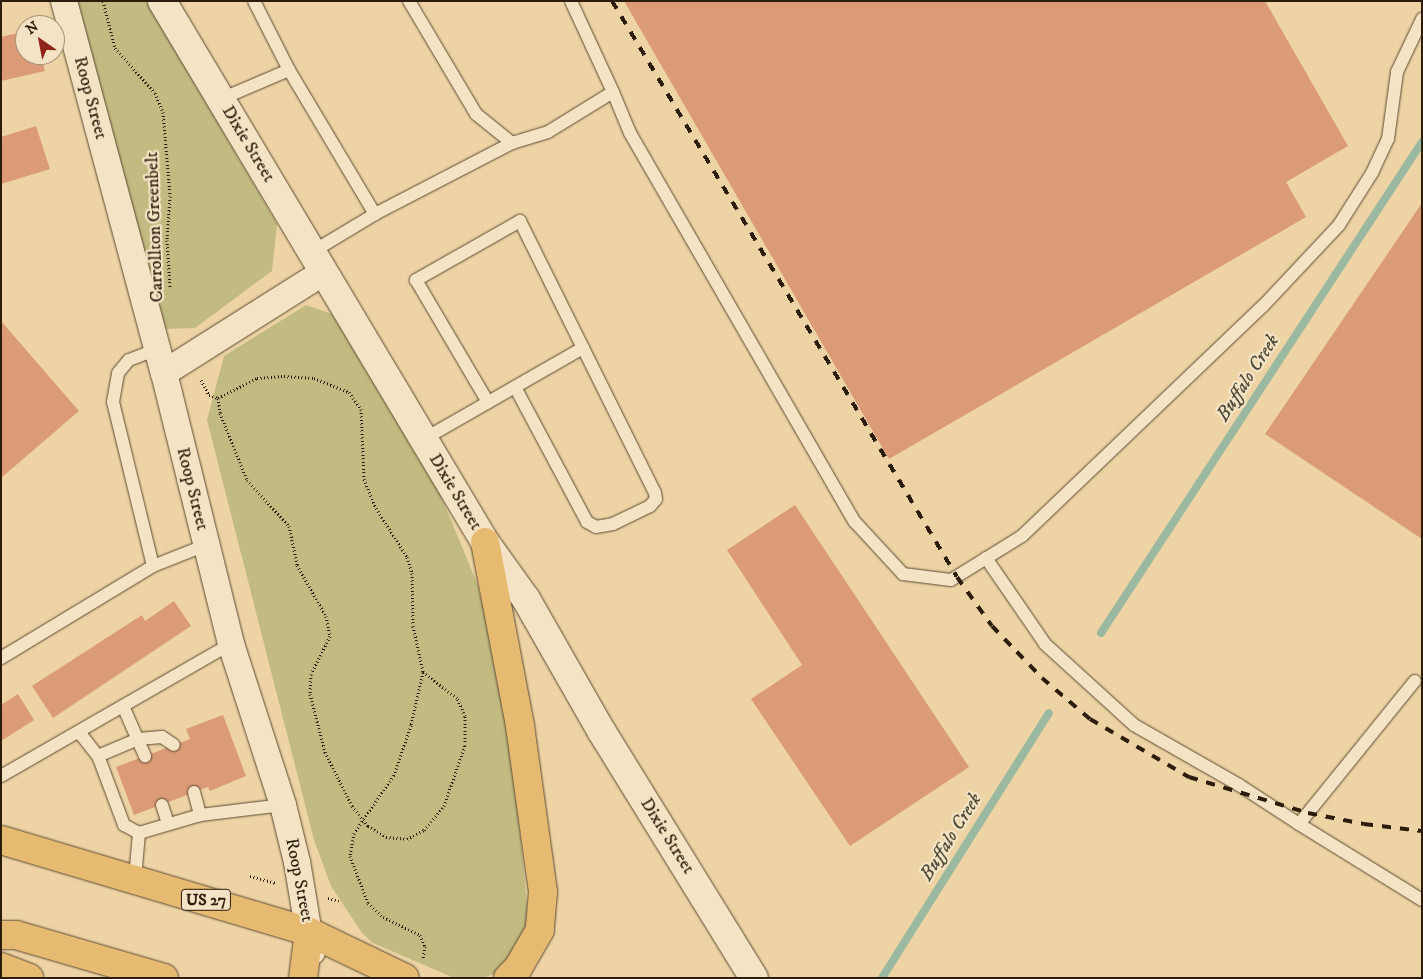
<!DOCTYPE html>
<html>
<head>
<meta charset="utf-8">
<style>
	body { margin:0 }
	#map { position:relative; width:1423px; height:979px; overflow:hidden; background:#eed4a5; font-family:"IM FELL DW Pica",serif }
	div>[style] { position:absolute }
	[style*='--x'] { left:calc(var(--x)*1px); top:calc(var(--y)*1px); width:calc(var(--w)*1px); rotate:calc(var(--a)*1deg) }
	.green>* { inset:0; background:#c1ba81 }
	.stream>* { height:8px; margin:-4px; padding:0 4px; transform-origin:4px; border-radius:4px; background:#9bb9a1 }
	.building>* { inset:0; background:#da9b76 }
	.path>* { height:3px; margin-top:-1.5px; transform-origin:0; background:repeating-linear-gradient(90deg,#2c1c0c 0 1px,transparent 0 3.5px) }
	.roads { filter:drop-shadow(0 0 1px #5c4a32) drop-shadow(0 0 1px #5c4a32) }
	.lane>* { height:12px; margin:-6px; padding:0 6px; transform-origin:6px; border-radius:6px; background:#f4e3c4 }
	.street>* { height:26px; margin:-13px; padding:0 13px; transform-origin:13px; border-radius:13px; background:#f4e3c4 }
	.secondary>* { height:28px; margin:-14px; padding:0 14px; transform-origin:14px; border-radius:14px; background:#f4e3c4 }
	.primary>* { height:28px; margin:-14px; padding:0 14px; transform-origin:14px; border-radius:14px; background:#e7ba72 }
	.rail>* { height:4px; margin-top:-2px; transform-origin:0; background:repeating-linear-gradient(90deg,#2c1c0c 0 9px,transparent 0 18px) }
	span { translate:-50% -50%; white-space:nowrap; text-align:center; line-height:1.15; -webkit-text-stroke:4.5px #f4e3c4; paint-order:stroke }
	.shield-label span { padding:1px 4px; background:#f4e3c4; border:1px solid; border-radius:4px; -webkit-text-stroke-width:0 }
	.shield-label { font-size:16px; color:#2c1c0c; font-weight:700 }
	.street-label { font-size:18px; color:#2c1c0c }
	.water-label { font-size:19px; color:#4d4b39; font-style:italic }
	.frame { position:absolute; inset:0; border:2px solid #2c1c0c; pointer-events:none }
	.north { position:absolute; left:15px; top:15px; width:50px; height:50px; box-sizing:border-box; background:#f4e3c4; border:1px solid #a4937a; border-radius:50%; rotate:327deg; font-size:14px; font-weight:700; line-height:20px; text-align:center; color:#2c1c0c }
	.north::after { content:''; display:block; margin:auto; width:18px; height:22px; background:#8f2418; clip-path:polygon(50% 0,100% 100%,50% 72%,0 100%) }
</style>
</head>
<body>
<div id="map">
	<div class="green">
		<i style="clip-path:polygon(77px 1px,146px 1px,277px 224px,272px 271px,195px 328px,166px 329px)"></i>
		<i style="clip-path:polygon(306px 305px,332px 314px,441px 496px,477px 583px,509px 710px,529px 927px,501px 971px,483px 978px,454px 978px,373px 943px,362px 933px,331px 886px,314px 840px,207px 420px,224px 356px)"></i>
	</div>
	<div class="stream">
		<i style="--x:1101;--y:633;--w:587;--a:-56.82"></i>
		<i style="--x:882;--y:978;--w:313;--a:-57.8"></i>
	</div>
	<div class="building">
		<i style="clip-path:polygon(624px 1px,1265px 1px,1348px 146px,1286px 182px,1306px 217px,889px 459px)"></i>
		<i style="clip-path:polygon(25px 31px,25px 55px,41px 55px,45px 71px,1px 81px,1px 37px)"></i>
		<i style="clip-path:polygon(36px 126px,50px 169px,1px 184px,1px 137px)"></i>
		<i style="clip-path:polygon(1422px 203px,1422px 539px,1265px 434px)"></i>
		<i style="clip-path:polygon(1px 321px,79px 411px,1px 478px)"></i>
		<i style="clip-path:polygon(795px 505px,969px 767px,850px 846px,751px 699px,802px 665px,727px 550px)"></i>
		<i style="clip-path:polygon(174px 601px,191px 626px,53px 718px,32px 686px,142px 615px,145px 621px)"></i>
		<i style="clip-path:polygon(18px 694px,34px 720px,1px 741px,1px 705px)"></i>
		<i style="clip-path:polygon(223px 715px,246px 776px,210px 791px,208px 787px,134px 815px,116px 767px,190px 739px,186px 729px)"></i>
	</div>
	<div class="path">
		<i style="--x:103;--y:1;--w:49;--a:75.7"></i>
		<i style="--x:115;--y:48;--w:60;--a:48.4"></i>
		<i style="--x:155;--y:93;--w:21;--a:67"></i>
		<i style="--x:163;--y:112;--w:84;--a:85.2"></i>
		<i style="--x:170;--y:196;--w:44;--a:93.9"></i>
		<i style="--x:167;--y:240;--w:48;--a:86.4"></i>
		<i style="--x:201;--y:380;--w:17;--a:62"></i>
		<i style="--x:209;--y:395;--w:9;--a:18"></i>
		<i style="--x:218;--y:398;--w:44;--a:-27.1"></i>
		<i style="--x:257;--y:378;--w:27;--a:-4"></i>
		<i style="--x:284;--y:376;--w:30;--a:4"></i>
		<i style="--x:314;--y:378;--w:38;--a:22"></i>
		<i style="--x:349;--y:392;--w:21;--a:55"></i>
		<i style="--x:361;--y:409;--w:70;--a:87.5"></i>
		<i style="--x:364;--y:479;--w:31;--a:68"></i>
		<i style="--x:376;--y:508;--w:58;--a:57.7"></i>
		<i style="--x:407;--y:557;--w:17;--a:73"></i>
		<i style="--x:412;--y:573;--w:53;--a:88.9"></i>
		<i style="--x:413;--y:626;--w:47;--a:77.7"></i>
		<i style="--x:423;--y:672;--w:54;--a:102.8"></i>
		<i style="--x:411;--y:725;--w:53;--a:108.8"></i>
		<i style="--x:394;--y:775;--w:70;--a:124.6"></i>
		<i style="--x:354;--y:833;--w:23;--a:100"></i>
		<i style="--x:350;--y:856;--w:50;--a:69"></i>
		<i style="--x:368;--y:903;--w:21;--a:43"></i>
		<i style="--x:383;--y:917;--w:41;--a:25.9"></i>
		<i style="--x:420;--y:935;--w:12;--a:66"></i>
		<i style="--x:425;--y:946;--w:13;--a:99"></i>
		<i style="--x:218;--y:398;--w:15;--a:82"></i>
		<i style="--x:220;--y:413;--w:72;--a:68.1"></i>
		<i style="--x:247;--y:480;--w:62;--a:47.6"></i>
		<i style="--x:289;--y:526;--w:40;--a:78"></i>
		<i style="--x:297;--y:565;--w:59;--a:60.4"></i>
		<i style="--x:326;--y:616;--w:20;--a:79"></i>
		<i style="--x:330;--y:636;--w:42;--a:116.6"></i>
		<i style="--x:311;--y:674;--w:20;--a:93"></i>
		<i style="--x:310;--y:694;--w:60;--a:75.5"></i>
		<i style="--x:325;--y:752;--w:60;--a:63.4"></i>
		<i style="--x:352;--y:806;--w:26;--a:51"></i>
		<i style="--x:368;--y:826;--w:21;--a:31"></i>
		<i style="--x:386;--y:837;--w:21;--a:5"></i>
		<i style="--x:407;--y:839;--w:19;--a:-28"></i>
		<i style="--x:424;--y:830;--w:31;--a:-50"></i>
		<i style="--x:444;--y:806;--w:65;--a:-71"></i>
		<i style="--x:465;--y:745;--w:29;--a:-90"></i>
		<i style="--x:465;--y:716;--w:20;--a:-114"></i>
		<i style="--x:457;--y:698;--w:43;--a:-142.6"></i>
		<i style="--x:250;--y:876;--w:27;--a:15"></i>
		<i style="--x:328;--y:898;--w:11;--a:15"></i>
	</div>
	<div class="roads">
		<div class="lane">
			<i style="--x:409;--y:1;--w:131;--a:59.3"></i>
			<i style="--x:476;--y:114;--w:46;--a:38.9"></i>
			<i style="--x:512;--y:143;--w:38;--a:-17"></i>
			<i style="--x:548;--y:132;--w:76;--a:-31.6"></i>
			<i style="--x:613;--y:92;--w:100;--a:-114.8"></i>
			<i style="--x:289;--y:70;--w:168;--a:59.2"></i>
			<i style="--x:375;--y:214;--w:154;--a:-27.4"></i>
			<i style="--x:613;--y:92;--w:44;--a:67.5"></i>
			<i style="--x:630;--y:133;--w:449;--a:60"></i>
			<i style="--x:855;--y:522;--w:71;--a:47.3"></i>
			<i style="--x:903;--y:574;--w:48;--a:7.1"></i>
			<i style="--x:951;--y:580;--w:84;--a:-31.8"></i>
			<i style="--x:1022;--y:536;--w:333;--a:-43.7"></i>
			<i style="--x:1263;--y:306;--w:111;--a:-46.8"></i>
			<i style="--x:1339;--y:225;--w:62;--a:-57.6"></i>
			<i style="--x:1372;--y:173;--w:38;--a:-65"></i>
			<i style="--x:1388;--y:139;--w:68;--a:-82.3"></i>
			<i style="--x:1397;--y:72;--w:59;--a:-64.7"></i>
			<i style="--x:221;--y:99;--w:74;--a:-23.1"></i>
			<i style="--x:289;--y:70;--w:77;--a:-116.9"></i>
			<i style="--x:312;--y:252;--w:74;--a:-31.1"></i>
			<i style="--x:515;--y:387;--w:153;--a:61.9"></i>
			<i style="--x:587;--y:522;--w:10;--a:29"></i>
			<i style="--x:596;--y:527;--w:17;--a:-10"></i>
			<i style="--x:613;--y:524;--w:41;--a:-25.9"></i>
			<i style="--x:650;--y:506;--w:9;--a:-49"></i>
			<i style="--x:656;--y:499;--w:6;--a:-99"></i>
			<i style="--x:655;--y:493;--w:162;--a:-116.4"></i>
			<i style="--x:424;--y:439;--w:183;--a:-29.8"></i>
			<i style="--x:583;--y:348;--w:142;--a:-116.4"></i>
			<i style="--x:520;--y:221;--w:120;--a:150.4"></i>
			<i style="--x:416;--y:280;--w:142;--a:59.5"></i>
			<i style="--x:986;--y:558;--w:104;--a:55.5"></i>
			<i style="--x:1045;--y:644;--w:120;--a:42.3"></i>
			<i style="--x:1134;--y:725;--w:121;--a:29.7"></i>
			<i style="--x:1239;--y:785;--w:72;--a:33"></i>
			<i style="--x:1299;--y:824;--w:184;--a:-51"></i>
			<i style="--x:153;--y:566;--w:169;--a:-103.7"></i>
			<i style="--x:113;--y:402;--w:29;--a:-80"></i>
			<i style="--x:118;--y:373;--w:17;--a:-50"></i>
			<i style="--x:129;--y:360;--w:30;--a:-21"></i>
			<i style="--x:1;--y:658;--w:178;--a:-31.2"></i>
			<i style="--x:153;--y:566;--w:57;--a:-21.6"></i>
			<i style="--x:123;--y:706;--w:55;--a:66.3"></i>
			<i style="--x:79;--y:732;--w:31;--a:52"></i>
			<i style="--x:1;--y:776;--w:265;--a:-29.9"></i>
			<i style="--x:194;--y:792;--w:24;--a:75"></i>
			<i style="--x:162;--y:805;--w:20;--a:72"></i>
			<i style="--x:1299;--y:824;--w:145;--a:31.7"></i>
			<i style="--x:139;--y:833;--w:17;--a:-152"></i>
			<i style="--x:124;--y:825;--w:74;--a:-110.6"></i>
			<i style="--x:98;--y:756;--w:43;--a:-23"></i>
			<i style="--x:138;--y:739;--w:24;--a:-5"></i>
			<i style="--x:162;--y:737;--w:14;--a:34"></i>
			<i style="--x:135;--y:878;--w:45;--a:-84.9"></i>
			<i style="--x:139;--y:833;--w:64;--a:-16.4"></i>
			<i style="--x:200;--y:815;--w:84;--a:-6.9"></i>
		</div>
		<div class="street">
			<i style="--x:64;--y:1;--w:385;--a:75"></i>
			<i style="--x:164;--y:373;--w:279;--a:76.1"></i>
			<i style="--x:231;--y:644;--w:169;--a:72.1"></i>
			<i style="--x:283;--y:805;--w:59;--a:76.2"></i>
			<i style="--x:297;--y:862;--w:91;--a:80.5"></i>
			<i style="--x:164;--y:373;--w:189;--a:-32.3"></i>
		</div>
		<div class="secondary">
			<i style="--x:162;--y:1;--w:630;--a:59.16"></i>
			<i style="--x:485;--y:542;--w:70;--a:54.3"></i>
			<i style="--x:526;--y:599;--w:153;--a:60.3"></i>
			<i style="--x:602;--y:732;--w:289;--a:58.3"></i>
		</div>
		<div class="primary">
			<i style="--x:485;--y:542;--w:187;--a:79.2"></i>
			<i style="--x:520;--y:726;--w:168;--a:82.1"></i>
			<i style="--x:543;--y:892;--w:38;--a:95"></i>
			<i style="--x:540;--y:930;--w:44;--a:120.1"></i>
			<i style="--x:518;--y:968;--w:14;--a:135"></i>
			<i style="--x:1;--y:840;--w:321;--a:16.6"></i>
			<i style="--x:309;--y:932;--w:106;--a:25.6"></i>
			<i style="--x:1;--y:935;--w:15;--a:0"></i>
			<i style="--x:16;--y:935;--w:154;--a:16.2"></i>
			<i style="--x:1;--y:967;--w:30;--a:21"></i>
			<i style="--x:303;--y:978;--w:46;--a:-82.6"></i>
		</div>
	</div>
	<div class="rail">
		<i style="--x:612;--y:1;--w:671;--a:59.08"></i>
		<i style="--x:957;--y:577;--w:60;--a:54.5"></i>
		<i style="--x:992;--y:626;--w:72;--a:46.1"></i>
		<i style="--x:1042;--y:678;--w:63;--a:40.5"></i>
		<i style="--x:1090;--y:719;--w:115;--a:30.4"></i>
		<i style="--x:1189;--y:777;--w:124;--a:16.8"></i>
		<i style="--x:1308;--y:813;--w:57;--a:11.1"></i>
		<i style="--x:1364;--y:824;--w:58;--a:6.9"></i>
	</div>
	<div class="shield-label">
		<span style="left:206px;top:900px">US 27</span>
	</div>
	<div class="street-label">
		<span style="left:90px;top:98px;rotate:75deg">Roop Street</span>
		<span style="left:248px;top:144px;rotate:59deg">Dixie Street</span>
		<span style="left:155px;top:227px;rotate:-92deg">Carrollton Greenbelt</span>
		<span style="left:192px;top:489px;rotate:76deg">Roop Street</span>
		<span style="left:455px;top:492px;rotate:59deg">Dixie Street</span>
		<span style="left:667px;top:836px;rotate:58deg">Dixie Street</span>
		<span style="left:299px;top:880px;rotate:79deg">Roop Street</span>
	</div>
	<div class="water-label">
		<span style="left:1248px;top:378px;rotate:-57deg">Buffalo Creek</span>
		<span style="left:951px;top:837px;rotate:-58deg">Buffalo Creek</span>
	</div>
	<div class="frame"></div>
	<div class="north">N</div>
</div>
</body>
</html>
